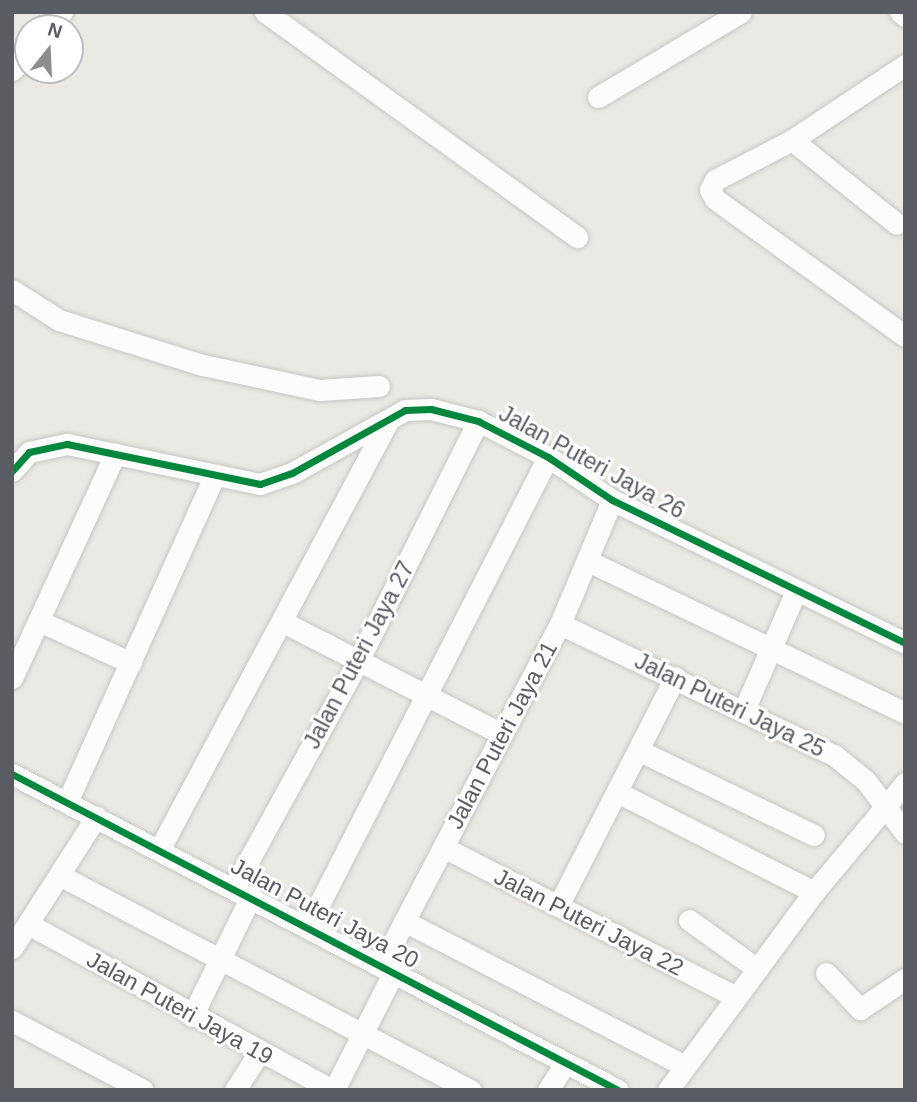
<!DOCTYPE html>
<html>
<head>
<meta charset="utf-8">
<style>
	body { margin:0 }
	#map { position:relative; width:917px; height:1102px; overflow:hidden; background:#eae9e3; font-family:Helvetica,sans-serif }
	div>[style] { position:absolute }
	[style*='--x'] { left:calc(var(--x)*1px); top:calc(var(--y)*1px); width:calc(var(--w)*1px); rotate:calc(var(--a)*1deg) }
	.roads { filter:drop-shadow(0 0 2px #c6c6c4) drop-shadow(0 0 2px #c6c6c4) }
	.minor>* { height:21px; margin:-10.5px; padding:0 10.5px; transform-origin:10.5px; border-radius:10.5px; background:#fcfcfb }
	.cycleway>* { height:7px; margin:-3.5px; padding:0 3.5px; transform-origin:3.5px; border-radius:3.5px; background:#00873e }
	span { translate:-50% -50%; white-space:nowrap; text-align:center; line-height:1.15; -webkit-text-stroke:6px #fff; paint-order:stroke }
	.street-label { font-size:23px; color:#595c62 }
	.frame { position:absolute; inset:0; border:14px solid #595c62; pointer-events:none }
	.north { position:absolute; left:14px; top:14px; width:70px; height:70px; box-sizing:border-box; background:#fff; border:2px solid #bdbec0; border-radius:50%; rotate:18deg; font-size:19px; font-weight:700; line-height:28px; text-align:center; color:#595c62 }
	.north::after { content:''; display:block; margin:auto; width:24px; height:32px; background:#8c8d8f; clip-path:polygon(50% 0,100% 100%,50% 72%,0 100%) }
</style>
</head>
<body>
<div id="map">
	<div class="roads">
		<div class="minor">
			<i style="--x:265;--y:12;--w:385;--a:35.8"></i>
			<i style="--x:900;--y:12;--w:6;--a:39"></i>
			<i style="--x:49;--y:28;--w:21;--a:-51"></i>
			<i style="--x:905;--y:65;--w:136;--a:146.4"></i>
			<i style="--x:792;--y:140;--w:87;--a:152.5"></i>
			<i style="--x:715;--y:180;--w:11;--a:117"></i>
			<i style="--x:710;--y:190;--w:10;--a:61"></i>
			<i style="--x:715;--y:199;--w:234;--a:35.8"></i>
			<i style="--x:12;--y:70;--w:24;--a:-48"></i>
			<i style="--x:598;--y:97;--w:166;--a:-30.7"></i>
			<i style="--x:792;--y:140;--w:134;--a:38.7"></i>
			<i style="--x:12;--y:290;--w:56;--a:32.6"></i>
			<i style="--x:59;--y:320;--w:151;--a:17.4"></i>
			<i style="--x:203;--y:365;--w:120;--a:12.1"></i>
			<i style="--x:320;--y:390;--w:59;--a:-3.9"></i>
			<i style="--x:12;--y:471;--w:25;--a:-48"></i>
			<i style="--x:29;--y:452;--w:39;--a:-12"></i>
			<i style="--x:67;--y:444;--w:197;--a:11.7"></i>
			<i style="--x:260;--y:484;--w:34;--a:-19"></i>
			<i style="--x:292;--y:473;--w:129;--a:-29.1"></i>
			<i style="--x:405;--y:410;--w:26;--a:-2"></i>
			<i style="--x:431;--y:409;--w:49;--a:14.3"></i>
			<i style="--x:478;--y:421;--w:79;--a:27.2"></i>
			<i style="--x:548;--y:457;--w:77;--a:33.9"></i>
			<i style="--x:612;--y:500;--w:326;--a:26"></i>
			<i style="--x:588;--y:561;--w:352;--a:25.6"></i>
			<i style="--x:39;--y:621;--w:101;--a:24.5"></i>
			<i style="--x:283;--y:622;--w:246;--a:27.1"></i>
			<i style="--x:560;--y:624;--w:304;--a:25.6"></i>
			<i style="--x:834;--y:755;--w:41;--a:39.1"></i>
			<i style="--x:866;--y:781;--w:65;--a:53.1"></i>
			<i style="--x:12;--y:678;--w:247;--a:-65.3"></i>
			<i style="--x:744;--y:710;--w:130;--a:-66.4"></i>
			<i style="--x:640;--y:751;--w:193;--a:25.8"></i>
			<i style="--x:12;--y:774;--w:683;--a:27.54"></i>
			<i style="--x:619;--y:793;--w:219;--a:26.9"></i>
			<i style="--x:68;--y:800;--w:354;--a:-65.7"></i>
			<i style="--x:443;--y:847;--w:327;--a:27.1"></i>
			<i style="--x:159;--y:850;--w:483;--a:-61.9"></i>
			<i style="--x:59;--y:875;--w:465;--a:27.6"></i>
			<i style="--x:234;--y:887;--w:256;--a:-61.2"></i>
			<i style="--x:357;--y:663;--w:271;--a:-63.4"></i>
			<i style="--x:558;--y:906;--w:257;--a:-62.9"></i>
			<i style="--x:689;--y:920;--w:82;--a:35.6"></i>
			<i style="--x:404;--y:921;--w:316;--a:27.3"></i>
			<i style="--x:28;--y:924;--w:347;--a:28.6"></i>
			<i style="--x:308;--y:926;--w:527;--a:-62.9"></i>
			<i style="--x:12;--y:948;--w:156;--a:-57.3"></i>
			<i style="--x:382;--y:964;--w:384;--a:-62.4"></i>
			<i style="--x:560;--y:624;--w:134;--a:-67.2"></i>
			<i style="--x:826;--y:973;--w:50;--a:46.6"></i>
			<i style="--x:860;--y:1009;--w:54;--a:-33.7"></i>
			<i style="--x:192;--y:1016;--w:134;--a:-63.8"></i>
			<i style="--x:12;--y:1021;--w:148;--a:27.8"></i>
			<i style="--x:235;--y:1090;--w:46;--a:-57.3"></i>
			<i style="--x:334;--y:1090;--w:133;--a:-63.2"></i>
			<i style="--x:548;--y:1090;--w:30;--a:-57"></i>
			<i style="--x:668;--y:1090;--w:246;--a:-53.6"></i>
			<i style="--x:814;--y:892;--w:142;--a:-50.1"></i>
		</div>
	</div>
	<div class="cycleway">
		<i style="--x:12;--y:471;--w:25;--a:-48"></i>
		<i style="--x:29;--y:452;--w:39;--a:-12"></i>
		<i style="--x:67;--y:444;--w:197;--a:11.7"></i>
		<i style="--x:260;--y:484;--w:34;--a:-19"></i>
		<i style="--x:292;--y:473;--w:129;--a:-29.1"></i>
		<i style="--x:405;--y:410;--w:26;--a:-2"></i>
		<i style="--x:431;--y:409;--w:49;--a:14.3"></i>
		<i style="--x:478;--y:421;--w:79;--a:27.2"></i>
		<i style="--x:548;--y:457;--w:77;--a:33.9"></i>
		<i style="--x:612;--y:500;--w:326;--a:26"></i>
		<i style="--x:12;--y:774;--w:683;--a:27.54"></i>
	</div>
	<div class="street-label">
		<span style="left:592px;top:462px;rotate:29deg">Jalan Puteri Jaya 26</span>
		<span style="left:359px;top:655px;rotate:-62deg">Jalan Puteri Jaya 27</span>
		<span style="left:730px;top:705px;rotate:26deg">Jalan Puteri Jaya 25</span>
		<span style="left:502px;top:735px;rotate:-62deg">Jalan Puteri Jaya 21</span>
		<span style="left:325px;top:913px;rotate:28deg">Jalan Puteri Jaya 20</span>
		<span style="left:589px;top:922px;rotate:27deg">Jalan Puteri Jaya 22</span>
		<span style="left:180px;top:1008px;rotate:29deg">Jalan Puteri Jaya 19</span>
	</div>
	<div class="frame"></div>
	<div class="north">N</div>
</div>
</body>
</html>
